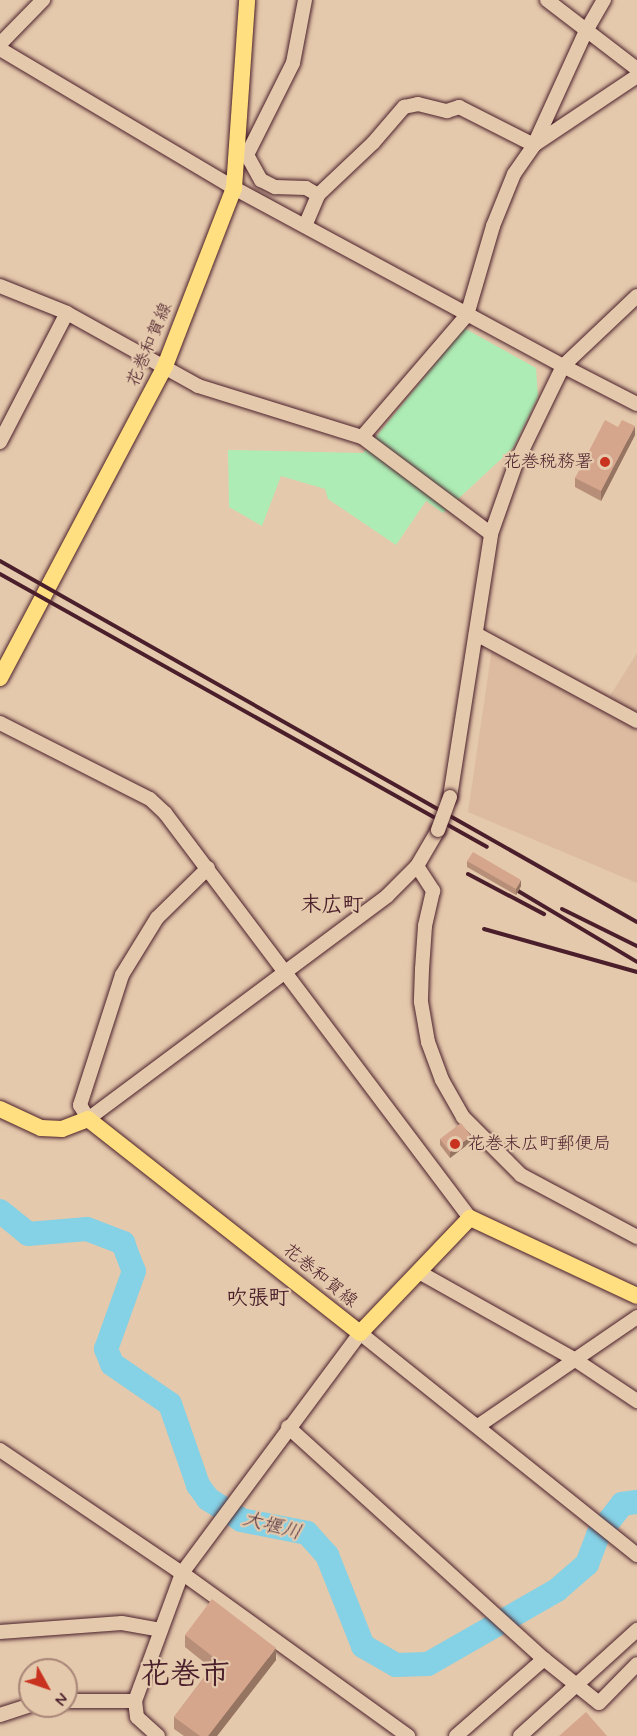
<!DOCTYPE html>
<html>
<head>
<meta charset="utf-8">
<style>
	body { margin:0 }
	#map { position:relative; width:637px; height:1736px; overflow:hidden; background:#e5c9ac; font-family:Mynerve,"Klee One",sans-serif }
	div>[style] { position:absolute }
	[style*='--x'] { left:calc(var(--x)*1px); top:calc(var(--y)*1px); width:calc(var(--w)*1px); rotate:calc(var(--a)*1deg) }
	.built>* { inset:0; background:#ddbba0 }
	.green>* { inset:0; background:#adedb5 }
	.river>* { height:24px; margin:-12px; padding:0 12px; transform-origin:12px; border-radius:12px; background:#85d1e5 }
	.roads { filter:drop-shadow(0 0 2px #4a1f2b) drop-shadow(0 0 2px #4a1f2b) }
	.minor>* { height:14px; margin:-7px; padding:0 7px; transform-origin:7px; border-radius:7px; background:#e5c9ac }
	.major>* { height:16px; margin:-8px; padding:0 8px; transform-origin:8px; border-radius:8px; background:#ffdf80 }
	.rail>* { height:4px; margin:-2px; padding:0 2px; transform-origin:2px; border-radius:2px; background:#4a1f2b }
	.bridges { filter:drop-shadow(0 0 2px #4a1f2b) drop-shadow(0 0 2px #4a1f2b) }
	.minor-bridge>* { height:14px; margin:-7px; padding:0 7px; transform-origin:7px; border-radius:7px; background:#e5c9ac }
	.wall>* { inset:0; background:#b78e78 }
	.shaded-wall>* { inset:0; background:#957462 }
	.building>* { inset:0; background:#d5a58c }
	.dots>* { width:16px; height:16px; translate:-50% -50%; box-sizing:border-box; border:3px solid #e5c9ac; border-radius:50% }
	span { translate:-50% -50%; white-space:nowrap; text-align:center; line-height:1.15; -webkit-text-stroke:4.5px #e5c9ac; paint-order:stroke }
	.street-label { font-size:18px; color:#4a1f2b }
	.poi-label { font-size:18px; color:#4a1f2b }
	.right { translate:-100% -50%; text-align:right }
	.left { translate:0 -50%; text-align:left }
	.water-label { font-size:20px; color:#50313e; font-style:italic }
	.quarter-label { font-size:21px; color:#4a1f2b; font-weight:700 }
	.town-label { font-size:30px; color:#4a1f2b; font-weight:700 }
	.north { position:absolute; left:18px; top:1658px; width:60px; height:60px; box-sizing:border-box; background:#e5c9ac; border:2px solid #a78578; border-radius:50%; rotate:130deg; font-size:16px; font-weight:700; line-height:24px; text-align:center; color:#4a1f2b }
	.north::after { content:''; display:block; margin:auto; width:21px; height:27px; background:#c8321e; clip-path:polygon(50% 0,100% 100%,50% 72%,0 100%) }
</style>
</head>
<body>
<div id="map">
	<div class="built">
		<i style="clip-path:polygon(494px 635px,610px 696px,637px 653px,637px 883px,468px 812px)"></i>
	</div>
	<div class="green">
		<i style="clip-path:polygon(464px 328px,536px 368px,538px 397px,514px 447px,443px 513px,426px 501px,396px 545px,328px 499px,325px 489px,281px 476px,262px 526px,229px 507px,228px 450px,363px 453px)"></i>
	</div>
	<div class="river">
		<i style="--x:0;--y:1211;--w:36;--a:39"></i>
		<i style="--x:28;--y:1234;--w:59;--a:-4.8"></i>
		<i style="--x:87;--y:1229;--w:39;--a:21"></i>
		<i style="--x:123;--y:1243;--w:30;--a:69"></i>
		<i style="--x:134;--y:1271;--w:83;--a:109.7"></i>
		<i style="--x:106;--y:1349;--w:16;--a:68"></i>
		<i style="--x:112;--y:1364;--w:70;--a:34.6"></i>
		<i style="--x:170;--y:1404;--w:86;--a:70.9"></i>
		<i style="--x:198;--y:1485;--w:17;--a:54"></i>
		<i style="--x:208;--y:1499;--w:39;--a:32"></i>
		<i style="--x:241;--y:1520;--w:67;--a:11.1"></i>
		<i style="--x:307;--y:1533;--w:30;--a:48"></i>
		<i style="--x:327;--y:1555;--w:98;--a:68.4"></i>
		<i style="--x:363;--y:1646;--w:38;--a:30"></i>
		<i style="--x:396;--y:1665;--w:32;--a:-2"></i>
		<i style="--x:428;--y:1664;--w:149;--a:-29.8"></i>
		<i style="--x:557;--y:1590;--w:40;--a:-41"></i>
		<i style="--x:587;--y:1564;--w:31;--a:-69"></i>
		<i style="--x:598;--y:1535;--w:39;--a:-52"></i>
		<i style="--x:622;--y:1504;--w:15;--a:-8"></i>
	</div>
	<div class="roads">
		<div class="minor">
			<i style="--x:305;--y:0;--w:64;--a:100.8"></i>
			<i style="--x:293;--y:63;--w:103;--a:116.6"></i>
			<i style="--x:247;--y:155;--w:29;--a:61"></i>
			<i style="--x:261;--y:180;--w:16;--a:27"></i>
			<i style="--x:275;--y:187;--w:31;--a:2"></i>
			<i style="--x:306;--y:188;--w:14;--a:30"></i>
			<i style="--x:547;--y:0;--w:113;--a:37.5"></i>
			<i style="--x:0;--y:44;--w:62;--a:-45.7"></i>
			<i style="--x:0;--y:49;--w:272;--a:30.7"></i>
			<i style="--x:234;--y:188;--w:374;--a:28.4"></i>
			<i style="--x:563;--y:366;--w:102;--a:-43.4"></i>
			<i style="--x:305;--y:226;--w:34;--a:-67"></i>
			<i style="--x:318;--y:195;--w:76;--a:-43.4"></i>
			<i style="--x:373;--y:143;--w:48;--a:-49.3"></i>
			<i style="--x:404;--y:107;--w:14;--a:-12"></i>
			<i style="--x:418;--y:104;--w:30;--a:14"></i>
			<i style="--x:447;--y:111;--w:13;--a:-18"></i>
			<i style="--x:459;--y:107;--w:84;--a:26.9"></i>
			<i style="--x:534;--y:145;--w:124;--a:-33.8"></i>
			<i style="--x:0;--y:286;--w:72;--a:21.9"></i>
			<i style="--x:67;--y:313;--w:150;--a:29.1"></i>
			<i style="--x:198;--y:386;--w:172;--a:17.3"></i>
			<i style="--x:362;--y:437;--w:161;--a:36.9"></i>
			<i style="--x:362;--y:437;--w:161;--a:-49.3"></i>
			<i style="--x:467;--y:315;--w:93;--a:-73.7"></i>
			<i style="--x:493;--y:226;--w:56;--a:-68"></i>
			<i style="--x:514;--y:174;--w:35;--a:-55"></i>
			<i style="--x:534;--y:145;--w:125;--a:-65.5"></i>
			<i style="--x:586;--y:31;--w:36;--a:-60"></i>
			<i style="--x:0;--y:442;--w:145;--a:-62.6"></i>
			<i style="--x:476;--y:634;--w:183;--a:28.4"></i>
			<i style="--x:0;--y:723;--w:168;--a:26.9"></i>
			<i style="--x:150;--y:799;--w:21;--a:43"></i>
			<i style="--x:165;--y:813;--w:507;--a:53.02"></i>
			<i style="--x:450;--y:797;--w:266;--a:-81.1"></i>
			<i style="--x:491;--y:534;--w:75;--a:-70.6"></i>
			<i style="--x:516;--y:463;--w:108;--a:-64.1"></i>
			<i style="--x:563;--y:366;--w:83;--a:27.2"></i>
			<i style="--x:417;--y:866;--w:30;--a:57"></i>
			<i style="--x:433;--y:891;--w:36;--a:103"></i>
			<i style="--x:425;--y:926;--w:43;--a:94"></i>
			<i style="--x:422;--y:969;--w:33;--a:92"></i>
			<i style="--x:421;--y:1002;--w:41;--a:80.1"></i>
			<i style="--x:428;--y:1042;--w:40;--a:69.8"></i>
			<i style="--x:442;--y:1080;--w:43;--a:60.4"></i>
			<i style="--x:463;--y:1117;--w:82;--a:45"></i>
			<i style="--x:521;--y:1175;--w:132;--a:28.1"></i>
			<i style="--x:208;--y:868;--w:71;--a:135.6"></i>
			<i style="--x:157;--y:918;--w:67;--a:121.6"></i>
			<i style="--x:122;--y:975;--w:137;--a:107.9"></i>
			<i style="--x:80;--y:1105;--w:16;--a:60"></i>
			<i style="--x:88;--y:1119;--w:373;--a:-36.7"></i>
			<i style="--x:387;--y:896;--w:42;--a:-45"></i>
			<i style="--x:417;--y:866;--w:42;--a:-59.7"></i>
			<i style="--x:419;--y:1272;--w:178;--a:29.3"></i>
			<i style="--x:574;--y:1359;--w:76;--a:33.7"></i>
			<i style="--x:478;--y:1426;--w:193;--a:-34.4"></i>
			<i style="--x:288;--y:1427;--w:345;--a:42.2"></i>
			<i style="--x:544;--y:1659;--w:70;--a:38.7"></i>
			<i style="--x:599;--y:1703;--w:54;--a:-45.7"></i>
			<i style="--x:0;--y:1450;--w:220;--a:34.1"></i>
			<i style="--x:182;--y:1573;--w:279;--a:35.8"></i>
			<i style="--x:0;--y:1632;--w:122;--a:-4.2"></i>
			<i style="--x:122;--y:1623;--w:39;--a:10"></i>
			<i style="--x:66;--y:1701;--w:69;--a:0"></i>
			<i style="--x:0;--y:1715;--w:32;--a:-18"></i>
			<i style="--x:158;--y:1736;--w:28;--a:-138"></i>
			<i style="--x:137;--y:1717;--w:16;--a:-97"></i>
			<i style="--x:135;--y:1701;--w:136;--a:-69.8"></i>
			<i style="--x:182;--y:1573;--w:299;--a:-53.4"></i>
			<i style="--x:360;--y:1333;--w:355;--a:38.7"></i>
			<i style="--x:456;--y:1736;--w:117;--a:-41.2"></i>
			<i style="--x:520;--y:1736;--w:158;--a:-42.2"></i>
		</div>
		<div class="major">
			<i style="--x:0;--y:678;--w:353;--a:-62.1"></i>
			<i style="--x:165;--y:366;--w:191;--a:-68.8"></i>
			<i style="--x:234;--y:188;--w:188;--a:-86"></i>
			<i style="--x:0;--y:1109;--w:45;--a:24.9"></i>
			<i style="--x:41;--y:1128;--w:21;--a:3"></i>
			<i style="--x:62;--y:1129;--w:28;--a:-21"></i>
			<i style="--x:88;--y:1119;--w:346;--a:38.2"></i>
			<i style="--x:360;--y:1333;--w:159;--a:-46.3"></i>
			<i style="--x:470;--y:1218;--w:184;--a:25"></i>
		</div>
	</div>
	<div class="rail">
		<i style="--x:0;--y:561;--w:732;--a:29.54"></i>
		<i style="--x:0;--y:574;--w:558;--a:29.27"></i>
		<i style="--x:468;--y:874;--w:86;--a:27.8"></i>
		<i style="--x:503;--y:882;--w:156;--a:30.8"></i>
		<i style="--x:562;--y:909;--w:84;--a:26.3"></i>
		<i style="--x:484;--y:929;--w:159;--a:15.7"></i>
	</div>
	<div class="bridges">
		<div class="minor-bridge">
			<i style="--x:438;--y:830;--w:35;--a:-70"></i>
		</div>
	</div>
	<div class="wall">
		<i style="clip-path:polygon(635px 435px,601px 501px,575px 487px,575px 478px)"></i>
		<i style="clip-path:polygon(467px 861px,521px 886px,516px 895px,467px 867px)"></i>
		<i style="clip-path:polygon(440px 1139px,471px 1142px,450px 1158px,440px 1145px)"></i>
		<i style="clip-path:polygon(185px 1635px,276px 1660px,217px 1736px,184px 1736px,174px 1729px,174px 1717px,211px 1668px,185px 1647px)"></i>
	</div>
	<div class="shaded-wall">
		<i style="clip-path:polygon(635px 426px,635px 435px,601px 501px,601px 491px)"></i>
		<i style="clip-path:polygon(521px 880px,521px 886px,516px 895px,516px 889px)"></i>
		<i style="clip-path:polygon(471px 1136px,471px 1142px,450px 1158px,450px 1152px)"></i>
		<i style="clip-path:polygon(276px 1648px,276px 1660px,217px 1736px,208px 1736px)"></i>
	</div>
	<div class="building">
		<i style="clip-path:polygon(605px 420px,618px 427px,622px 420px,635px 426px,601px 491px,575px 478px)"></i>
		<i style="clip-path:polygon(473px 852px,521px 880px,516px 889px,467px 861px)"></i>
		<i style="clip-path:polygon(461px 1123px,471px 1136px,450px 1152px,440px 1139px)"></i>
		<i style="clip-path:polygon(212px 1599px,276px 1648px,208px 1736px,200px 1736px,174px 1717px,217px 1660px,185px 1635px)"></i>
		<i style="clip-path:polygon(586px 1712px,607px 1736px,559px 1736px)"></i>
	</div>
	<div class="dots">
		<i style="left:605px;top:462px;background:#c8321e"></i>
		<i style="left:455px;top:1144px;background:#c8321e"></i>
	</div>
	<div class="street-label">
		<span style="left:150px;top:345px;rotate:-67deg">花巻和賀線</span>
		<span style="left:320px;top:1276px;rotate:39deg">花巻和賀線</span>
	</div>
	<div class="poi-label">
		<span class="right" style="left:593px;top:462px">花巻税務署</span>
		<span class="left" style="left:467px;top:1144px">花巻末広町郵便局</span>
	</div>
	<div class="water-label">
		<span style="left:272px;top:1526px;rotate:15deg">大堰川</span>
	</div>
	<div class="quarter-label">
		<span style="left:332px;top:905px">末広町</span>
		<span style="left:258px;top:1298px">吹張町</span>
	</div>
	<div class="town-label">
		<span style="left:185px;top:1675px">花巻市</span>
	</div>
	<div class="north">N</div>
</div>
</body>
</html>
